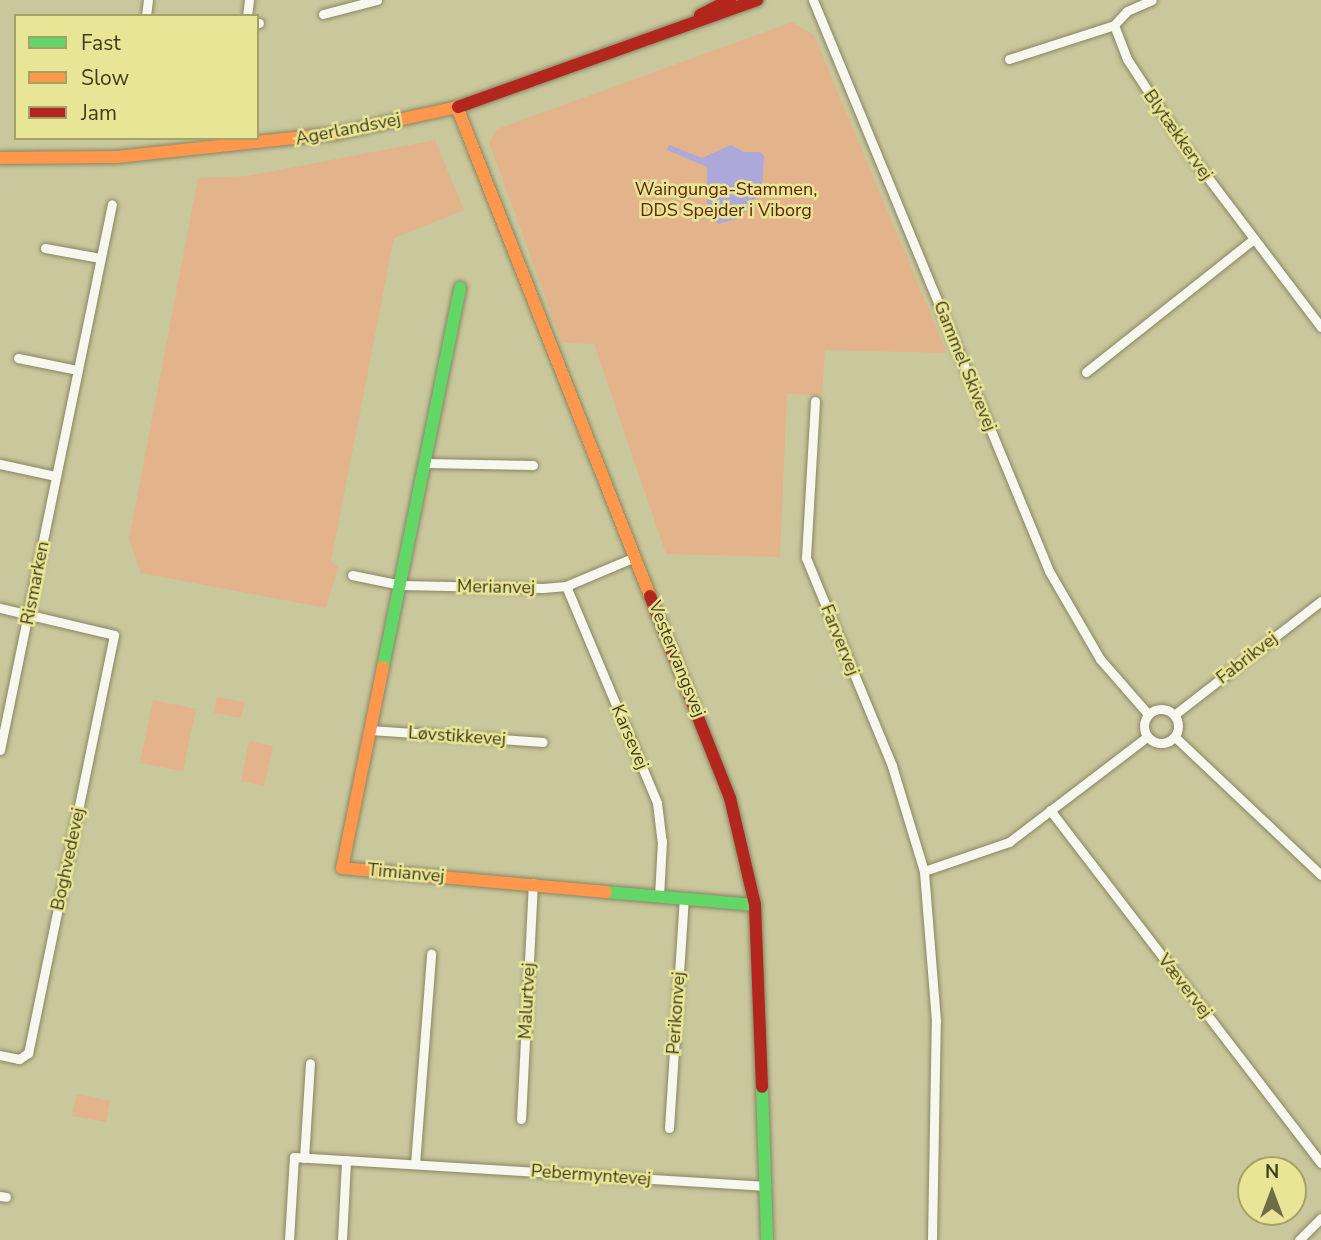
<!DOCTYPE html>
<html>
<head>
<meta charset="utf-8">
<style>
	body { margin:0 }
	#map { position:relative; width:1321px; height:1240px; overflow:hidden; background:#c9c79c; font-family:"Nunito Sans",sans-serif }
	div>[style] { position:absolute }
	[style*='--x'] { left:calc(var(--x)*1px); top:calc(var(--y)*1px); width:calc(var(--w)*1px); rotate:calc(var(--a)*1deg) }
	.green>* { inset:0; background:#e3b48c }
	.water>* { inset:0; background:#aca8d9 }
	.roads { filter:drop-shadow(0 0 2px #888663) drop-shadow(0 0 2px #888663) }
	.street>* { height:9px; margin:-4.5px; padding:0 4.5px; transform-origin:4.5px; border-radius:4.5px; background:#f7f7f0 }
	.street>.ring { margin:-4.5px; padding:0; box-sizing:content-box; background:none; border:9px solid #f7f7f0; border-radius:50% }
	.fast>* { height:12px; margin:-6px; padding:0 6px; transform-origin:6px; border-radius:6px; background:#63d668 }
	.slow>* { height:12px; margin:-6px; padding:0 6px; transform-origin:6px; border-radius:6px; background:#ff974d }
	.jam>* { height:12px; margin:-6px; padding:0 6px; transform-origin:6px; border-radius:6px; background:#b3261e }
	span { translate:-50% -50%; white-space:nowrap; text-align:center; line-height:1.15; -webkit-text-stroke:5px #e9e596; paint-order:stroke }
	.street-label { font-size:18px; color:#3f3d1c }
	.park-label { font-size:18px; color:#5e2504 }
	.legend { position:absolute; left:14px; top:14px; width:245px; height:126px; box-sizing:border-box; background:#e9e596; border:2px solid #a5a265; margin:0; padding:9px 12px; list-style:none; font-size:21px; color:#3f3d1c }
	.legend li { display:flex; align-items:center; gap:14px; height:35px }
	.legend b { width:35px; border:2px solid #a5a265 }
	.north { position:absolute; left:1237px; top:1156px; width:70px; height:70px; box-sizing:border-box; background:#e9e596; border:2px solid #a5a265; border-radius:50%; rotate:0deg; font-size:19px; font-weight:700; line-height:28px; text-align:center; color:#3f3d1c }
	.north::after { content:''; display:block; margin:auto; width:24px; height:32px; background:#6f6d49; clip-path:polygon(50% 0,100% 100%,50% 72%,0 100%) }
</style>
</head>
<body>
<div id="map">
	<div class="green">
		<i style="clip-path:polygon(792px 22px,814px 35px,947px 353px,825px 350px,822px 395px,787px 394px,780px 557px,666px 554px,594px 344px,562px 343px,489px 142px,497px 129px)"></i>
		<i style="clip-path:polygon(435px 140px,464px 210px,394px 238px,331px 561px,338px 567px,326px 608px,141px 573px,129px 539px,198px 178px,247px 176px)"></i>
		<i style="clip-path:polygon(217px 697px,245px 702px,241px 718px,214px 713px)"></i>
		<i style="clip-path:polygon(153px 700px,196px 709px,183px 771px,140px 763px)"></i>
		<i style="clip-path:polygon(249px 741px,273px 746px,264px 786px,241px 781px)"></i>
		<i style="clip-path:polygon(77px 1094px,110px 1101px,106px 1122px,72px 1116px)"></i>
	</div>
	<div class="water">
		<i style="clip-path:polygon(669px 145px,702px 158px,731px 145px,744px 152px,760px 152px,764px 156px,762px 189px,740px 218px,718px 224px,707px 207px,707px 167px,667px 150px)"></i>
	</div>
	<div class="roads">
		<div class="street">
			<i style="--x:813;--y:0;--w:618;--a:67.54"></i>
			<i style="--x:1049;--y:571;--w:102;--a:59.9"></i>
			<i style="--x:1100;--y:659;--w:73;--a:48.9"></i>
			<i style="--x:323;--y:14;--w:56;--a:-14.5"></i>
			<i style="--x:146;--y:16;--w:16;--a:-83"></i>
			<i style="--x:247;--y:16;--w:16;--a:-83"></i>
			<i style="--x:257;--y:23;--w:2;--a:0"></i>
			<i style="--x:1114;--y:25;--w:36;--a:69"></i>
			<i style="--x:1127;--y:59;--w:104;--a:56.8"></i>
			<i style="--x:1184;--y:146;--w:227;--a:52.9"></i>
			<i style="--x:1009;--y:59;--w:110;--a:-17.9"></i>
			<i style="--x:1114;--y:25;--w:19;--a:-47"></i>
			<i style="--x:1127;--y:11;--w:27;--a:-24"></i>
			<i style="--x:45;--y:248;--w:56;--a:10.3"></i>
			<i style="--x:18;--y:358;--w:60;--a:11.5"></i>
			<i style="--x:1086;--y:372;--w:214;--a:-38.4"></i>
			<i style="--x:815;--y:401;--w:157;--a:93.3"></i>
			<i style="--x:806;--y:558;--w:225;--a:67.5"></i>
			<i style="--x:892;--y:766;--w:110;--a:73.1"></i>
			<i style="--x:425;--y:463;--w:108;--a:1.1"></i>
			<i style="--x:0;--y:464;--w:56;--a:12.3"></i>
			<i style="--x:352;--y:575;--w:50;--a:11.5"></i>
			<i style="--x:401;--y:585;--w:142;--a:1.2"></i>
			<i style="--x:543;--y:588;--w:23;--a:-5"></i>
			<i style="--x:566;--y:586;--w:75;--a:-22.8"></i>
			<i style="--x:566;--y:586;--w:235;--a:67.2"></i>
			<i style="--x:657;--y:803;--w:38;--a:83"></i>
			<i style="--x:662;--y:841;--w:55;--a:93.1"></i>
			<i style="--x:0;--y:608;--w:117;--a:13.3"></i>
			<i style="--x:114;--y:635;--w:427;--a:101.6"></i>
			<i style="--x:28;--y:1053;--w:11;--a:146"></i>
			<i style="--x:19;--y:1059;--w:19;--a:-168"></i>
			<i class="ring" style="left:1144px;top:709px;width:25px;height:25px"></i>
			<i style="--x:1174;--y:715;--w:186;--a:-37.8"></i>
			<i style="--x:371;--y:730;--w:172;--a:4"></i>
			<i style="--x:1175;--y:737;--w:201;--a:43.4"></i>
			<i style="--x:0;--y:750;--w:557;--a:-78.41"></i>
			<i style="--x:1050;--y:810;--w:445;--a:52.5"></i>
			<i style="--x:521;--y:1119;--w:236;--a:-87.1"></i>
			<i style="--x:669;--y:1128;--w:230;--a:-86.3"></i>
			<i style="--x:304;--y:1158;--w:95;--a:-86.4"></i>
			<i style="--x:415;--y:1164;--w:211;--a:-85.6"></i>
			<i style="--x:0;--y:1196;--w:6;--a:9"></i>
			<i style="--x:289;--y:1240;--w:83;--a:-86.6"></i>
			<i style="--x:294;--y:1157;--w:473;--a:3.5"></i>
			<i style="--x:342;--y:1240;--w:80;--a:-87.1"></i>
			<i style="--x:932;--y:1240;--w:219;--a:-89"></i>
			<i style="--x:936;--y:1021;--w:150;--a:-94.6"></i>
			<i style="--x:924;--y:871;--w:90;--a:-18.8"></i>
			<i style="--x:1009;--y:842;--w:173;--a:-37.3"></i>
			<i style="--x:1299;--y:1240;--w:31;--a:-45"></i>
		</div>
		<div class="fast">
			<i style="--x:383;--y:667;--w:387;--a:-78.5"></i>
			<i style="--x:606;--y:892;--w:150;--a:5"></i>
			<i style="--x:762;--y:1087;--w:153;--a:88.1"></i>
		</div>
		<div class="slow">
			<i style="--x:457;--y:107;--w:526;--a:68.46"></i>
			<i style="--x:0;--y:158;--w:117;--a:-0.5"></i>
			<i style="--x:117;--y:157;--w:218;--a:-6.1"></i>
			<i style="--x:334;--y:134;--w:127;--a:-12.3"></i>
			<i style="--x:383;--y:667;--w:205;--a:101.5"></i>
			<i style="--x:342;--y:868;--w:265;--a:5.2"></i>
		</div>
		<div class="jam">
			<i style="--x:700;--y:15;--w:34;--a:-27"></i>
			<i style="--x:458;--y:107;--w:318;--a:-19.7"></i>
			<i style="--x:650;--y:596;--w:217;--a:68.4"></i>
			<i style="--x:730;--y:798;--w:110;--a:76.8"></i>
			<i style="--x:755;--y:905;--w:182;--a:87.8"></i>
		</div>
	</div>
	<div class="street-label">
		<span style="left:348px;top:129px;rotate:-11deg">Agerlandsvej</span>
		<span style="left:1178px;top:135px;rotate:55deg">Blytækkervej</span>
		<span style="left:965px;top:366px;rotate:68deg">Gammel Skivevej</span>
		<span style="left:35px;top:583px;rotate:-79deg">Rismarken</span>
		<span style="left:496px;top:587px;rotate:1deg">Merianvej</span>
		<span style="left:840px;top:640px;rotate:68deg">Farvervej</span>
		<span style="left:1247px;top:658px;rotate:-38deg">Fabrikvej</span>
		<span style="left:677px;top:659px;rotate:68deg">Vestervangsvej</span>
		<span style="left:457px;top:736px;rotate:4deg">Løvstikkevej</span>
		<span style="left:630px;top:737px;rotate:67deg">Karsevej</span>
		<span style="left:68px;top:859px;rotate:-78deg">Boghvedevej</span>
		<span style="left:406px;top:873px;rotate:5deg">Timianvej</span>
		<span style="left:1185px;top:986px;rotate:52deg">Vævervej</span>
		<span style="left:527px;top:1001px;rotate:-87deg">Malurtvej</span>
		<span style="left:676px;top:1013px;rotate:-86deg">Perikonvej</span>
		<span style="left:591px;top:1175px;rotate:4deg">Pebermyntevej</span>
	</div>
	<div class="park-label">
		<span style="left:726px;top:200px">Waingunga-Stammen,<br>DDS Spejder i Viborg</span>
	</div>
	<ul class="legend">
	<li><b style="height:9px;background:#63d668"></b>Fast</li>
	<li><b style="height:9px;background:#ff974d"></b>Slow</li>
	<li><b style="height:9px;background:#b3261e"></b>Jam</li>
	</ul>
	<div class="north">N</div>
</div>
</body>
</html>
